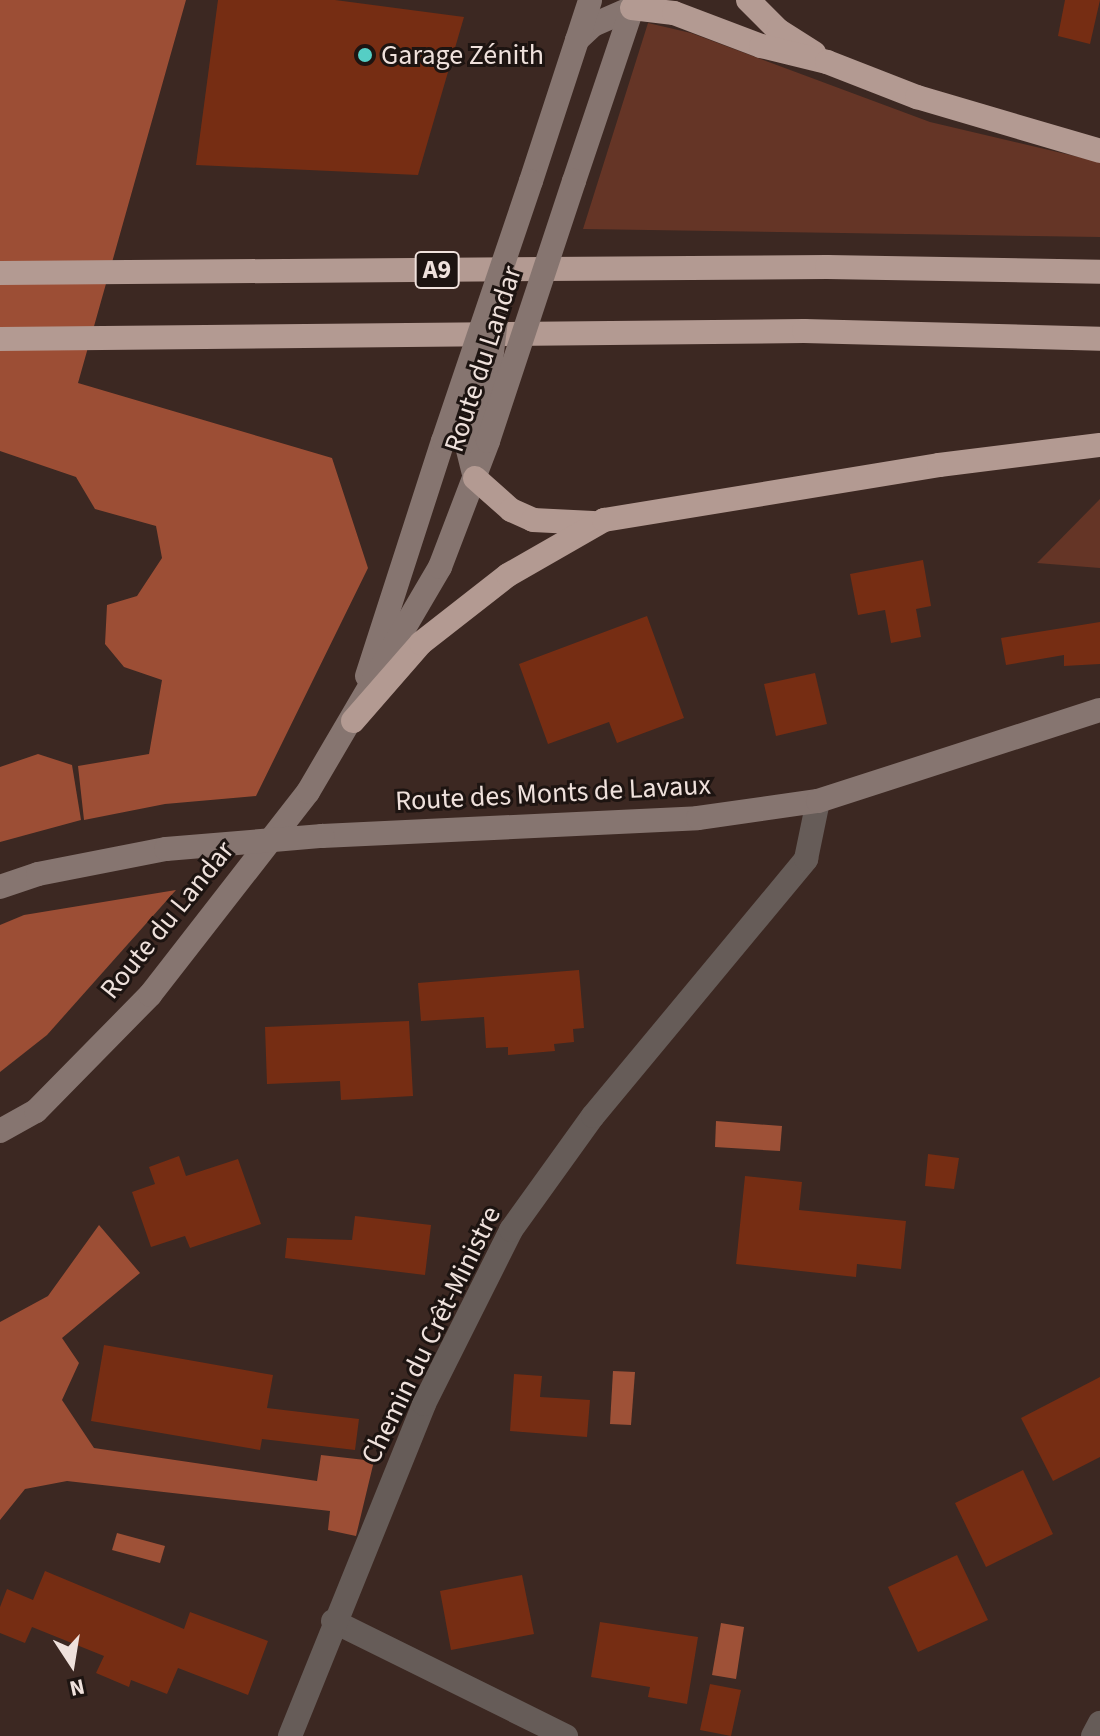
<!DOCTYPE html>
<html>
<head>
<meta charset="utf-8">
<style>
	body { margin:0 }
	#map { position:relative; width:1100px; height:1736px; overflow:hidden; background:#3c2822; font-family:"Source Sans 3",sans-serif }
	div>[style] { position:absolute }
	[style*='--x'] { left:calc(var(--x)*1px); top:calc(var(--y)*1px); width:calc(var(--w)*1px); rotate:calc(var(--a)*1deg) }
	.green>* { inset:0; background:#653526 }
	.forest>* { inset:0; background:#9c4e35 }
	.water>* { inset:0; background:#9e5137 }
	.building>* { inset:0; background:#762d13 }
	.street>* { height:24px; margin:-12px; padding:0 12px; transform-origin:12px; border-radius:12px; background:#665c58 }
	.secondary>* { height:24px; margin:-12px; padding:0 12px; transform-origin:12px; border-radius:12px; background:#867570 }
	.highway>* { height:24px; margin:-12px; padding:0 12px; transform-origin:12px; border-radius:12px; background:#b39a92 }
	.secondary-bridge>* { height:24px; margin:-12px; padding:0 12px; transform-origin:12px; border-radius:12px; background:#867570 }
	.dots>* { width:22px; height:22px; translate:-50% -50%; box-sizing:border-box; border:4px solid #1d1411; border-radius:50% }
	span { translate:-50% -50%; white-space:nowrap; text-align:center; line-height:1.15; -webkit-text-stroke:6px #1d1411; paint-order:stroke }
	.shield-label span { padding:2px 6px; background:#1d1411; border:2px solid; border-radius:6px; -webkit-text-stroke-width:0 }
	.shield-label { font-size:26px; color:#efe1dc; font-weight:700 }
	.poi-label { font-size:28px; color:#efe1dc }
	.left { translate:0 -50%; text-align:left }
	.street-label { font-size:28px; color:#efe1dc }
	.north { position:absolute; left:32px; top:1624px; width:80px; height:80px; -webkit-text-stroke:6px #1d1411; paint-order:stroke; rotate:168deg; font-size:22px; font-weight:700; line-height:32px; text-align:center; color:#efe1dc }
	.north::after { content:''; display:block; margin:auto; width:28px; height:36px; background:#efe1dc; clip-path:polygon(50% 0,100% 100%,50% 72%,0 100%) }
</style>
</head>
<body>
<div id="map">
	<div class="green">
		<i style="clip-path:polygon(648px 23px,691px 33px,930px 122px,1100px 162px,1100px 237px,583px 229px)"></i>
		<i style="clip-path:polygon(1100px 499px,1100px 568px,1037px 563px)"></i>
	</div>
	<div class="forest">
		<i style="clip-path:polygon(0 0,186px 0,78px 383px,332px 458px,368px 568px,256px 796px,165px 804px,84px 820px,78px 766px,149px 754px,162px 680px,124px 667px,105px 644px,107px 605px,137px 596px,162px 558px,156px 526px,95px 509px,76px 477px,0 451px)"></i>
		<i style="clip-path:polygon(38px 754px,72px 765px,81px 820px,0 842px,0 767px)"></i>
		<i style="clip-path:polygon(176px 890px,47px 1035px,0 1072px,0 925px,24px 915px)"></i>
		<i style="clip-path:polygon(99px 1225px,140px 1273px,62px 1338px,79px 1363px,62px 1400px,94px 1448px,317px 1481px,321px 1455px,374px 1461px,356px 1536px,328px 1530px,330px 1511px,67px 1481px,25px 1489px,0 1520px,0 1322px,48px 1296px)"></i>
	</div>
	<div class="water">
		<i style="clip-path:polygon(716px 1121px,782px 1126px,780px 1151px,715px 1147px)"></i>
		<i style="clip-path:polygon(613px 1371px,635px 1372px,631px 1425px,610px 1424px)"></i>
		<i style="clip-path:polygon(117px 1533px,165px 1546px,160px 1563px,112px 1550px)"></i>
		<i style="clip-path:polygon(721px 1623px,744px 1627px,736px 1679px,712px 1675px)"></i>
	</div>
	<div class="building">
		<i style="clip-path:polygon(218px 0,335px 0,464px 17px,418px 175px,196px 165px)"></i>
		<i style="clip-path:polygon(1065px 0,1100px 0,1090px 44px,1058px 36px)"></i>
		<i style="clip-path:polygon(923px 560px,931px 606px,916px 609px,921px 637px,891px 643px,885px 610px,858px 615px,850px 574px)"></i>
		<i style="clip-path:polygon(647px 616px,684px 718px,617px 743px,609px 722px,548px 744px,519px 664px)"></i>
		<i style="clip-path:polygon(1100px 622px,1100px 664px,1064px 666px,1064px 655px,1006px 665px,1001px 638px)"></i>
		<i style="clip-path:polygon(815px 673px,827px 724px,776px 736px,764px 684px)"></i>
		<i style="clip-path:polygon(579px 970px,584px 1028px,573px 1029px,574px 1042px,554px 1044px,555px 1051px,508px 1055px,508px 1047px,486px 1048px,484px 1017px,421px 1021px,418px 983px)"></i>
		<i style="clip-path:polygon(409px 1021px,413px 1096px,341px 1100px,340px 1081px,267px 1084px,265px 1027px)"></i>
		<i style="clip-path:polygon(928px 1154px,959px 1158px,954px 1189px,925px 1186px)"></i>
		<i style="clip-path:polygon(179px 1156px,186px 1176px,238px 1159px,261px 1224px,190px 1248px,185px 1236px,151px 1247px,132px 1192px,155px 1184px,149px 1167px)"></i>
		<i style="clip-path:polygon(745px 1176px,802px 1182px,799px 1210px,906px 1221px,901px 1269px,857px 1264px,856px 1277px,736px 1264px)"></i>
		<i style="clip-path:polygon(355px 1216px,431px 1225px,425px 1275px,285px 1258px,287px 1238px,352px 1240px)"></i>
		<i style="clip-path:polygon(104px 1345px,273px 1375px,267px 1408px,359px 1419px,355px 1450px,262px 1439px,260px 1450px,91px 1421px)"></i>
		<i style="clip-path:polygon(514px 1374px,542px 1376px,540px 1397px,590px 1400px,587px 1437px,510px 1431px)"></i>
		<i style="clip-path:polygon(1100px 1377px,1100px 1457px,1053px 1481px,1021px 1418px)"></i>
		<i style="clip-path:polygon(1023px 1470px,1053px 1534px,986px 1567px,955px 1503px)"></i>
		<i style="clip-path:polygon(957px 1555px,988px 1620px,918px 1652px,888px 1587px)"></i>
		<i style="clip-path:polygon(45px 1571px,184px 1629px,190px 1612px,268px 1641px,248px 1695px,178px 1668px,167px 1694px,131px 1680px,129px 1687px,96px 1673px,104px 1656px,32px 1627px,25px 1643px,0 1633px,0 1607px,7px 1589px,33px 1600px)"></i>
		<i style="clip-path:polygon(522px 1575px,534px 1634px,451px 1650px,440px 1591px)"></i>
		<i style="clip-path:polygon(600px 1622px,698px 1637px,687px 1704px,648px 1697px,650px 1687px,591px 1677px)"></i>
		<i style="clip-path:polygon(710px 1684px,741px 1690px,731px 1736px,700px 1730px)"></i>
	</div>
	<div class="street">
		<i style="--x:333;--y:1621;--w:260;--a:26.3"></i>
		<i style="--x:290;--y:1736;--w:358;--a:-68"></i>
		<i style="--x:424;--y:1404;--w:195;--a:-63.4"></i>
		<i style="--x:511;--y:1230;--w:140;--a:-54.3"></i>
		<i style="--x:593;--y:1116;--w:334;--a:-50.3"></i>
		<i style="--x:806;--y:859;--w:59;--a:-78.3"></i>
		<i style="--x:1093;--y:1736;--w:15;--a:-62"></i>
	</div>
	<div class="secondary">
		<i style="--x:577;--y:40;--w:22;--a:-43"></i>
		<i style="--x:593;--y:25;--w:43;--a:-23.6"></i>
		<i style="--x:531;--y:181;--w:190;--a:-71.9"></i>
		<i style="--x:574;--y:181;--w:191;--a:-71.4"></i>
		<i style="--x:475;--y:478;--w:38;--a:-104"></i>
		<i style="--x:466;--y:441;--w:84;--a:-72.6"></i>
		<i style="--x:367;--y:676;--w:247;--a:-72.1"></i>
		<i style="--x:322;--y:836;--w:376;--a:-2.7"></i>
		<i style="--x:698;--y:818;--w:121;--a:-8.1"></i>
		<i style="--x:818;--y:801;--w:296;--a:-17.9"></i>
		<i style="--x:0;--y:1131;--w:41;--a:-29.1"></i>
		<i style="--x:36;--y:1111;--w:163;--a:-45.5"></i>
		<i style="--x:150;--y:995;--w:257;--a:-52.1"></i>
		<i style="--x:308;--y:792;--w:261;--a:-59.6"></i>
		<i style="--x:440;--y:567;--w:135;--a:-69.1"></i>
	</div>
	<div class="highway">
		<i style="--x:748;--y:0;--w:42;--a:45"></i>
		<i style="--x:778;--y:30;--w:43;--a:32.6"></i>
		<i style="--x:632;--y:8;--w:42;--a:6.8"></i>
		<i style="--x:674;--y:13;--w:93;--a:20.8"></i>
		<i style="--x:761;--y:46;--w:68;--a:13.6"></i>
		<i style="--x:827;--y:62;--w:97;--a:21.3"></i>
		<i style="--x:917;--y:97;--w:191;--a:16.4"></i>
		<i style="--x:0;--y:273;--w:827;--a:-0.42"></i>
		<i style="--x:827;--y:267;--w:273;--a:1"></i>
		<i style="--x:0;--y:339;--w:804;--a:-0.57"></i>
		<i style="--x:804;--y:331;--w:296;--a:1.5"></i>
		<i style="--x:475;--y:478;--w:48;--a:41.6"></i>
		<i style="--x:511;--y:510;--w:24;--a:24"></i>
		<i style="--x:533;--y:520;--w:60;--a:2.9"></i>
		<i style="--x:353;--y:721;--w:103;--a:-48.9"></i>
		<i style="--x:421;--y:643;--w:110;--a:-38"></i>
		<i style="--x:508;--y:575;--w:111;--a:-29.8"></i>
		<i style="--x:604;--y:520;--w:339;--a:-9.3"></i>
		<i style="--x:939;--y:465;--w:162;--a:-7.1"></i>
	</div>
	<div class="secondary-bridge">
		<i style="--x:491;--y:361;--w:42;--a:-83.2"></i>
		<i style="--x:443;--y:441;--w:274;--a:-71.3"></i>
		<i style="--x:488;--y:441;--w:274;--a:-71.7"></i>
		<i style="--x:0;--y:887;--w:40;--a:-18.9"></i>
		<i style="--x:38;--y:874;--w:130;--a:-11.1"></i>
		<i style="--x:166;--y:849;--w:157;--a:-4.8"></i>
	</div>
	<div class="dots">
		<i style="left:365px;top:55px;background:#55cec5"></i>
	</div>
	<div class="shield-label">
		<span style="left:437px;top:270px">A9</span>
	</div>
	<div class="poi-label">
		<span class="left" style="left:381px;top:55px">Garage Zénith</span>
	</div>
	<div class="street-label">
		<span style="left:483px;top:359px;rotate:-72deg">Route du Landar</span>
		<span style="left:553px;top:793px;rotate:-3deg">Route des Monts de Lavaux</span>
		<span style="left:167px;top:920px;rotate:-51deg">Route du Landar</span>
		<span style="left:431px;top:1335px;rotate:-64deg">Chemin du Crêt-Ministre</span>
	</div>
	<div class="north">N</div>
</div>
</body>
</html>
